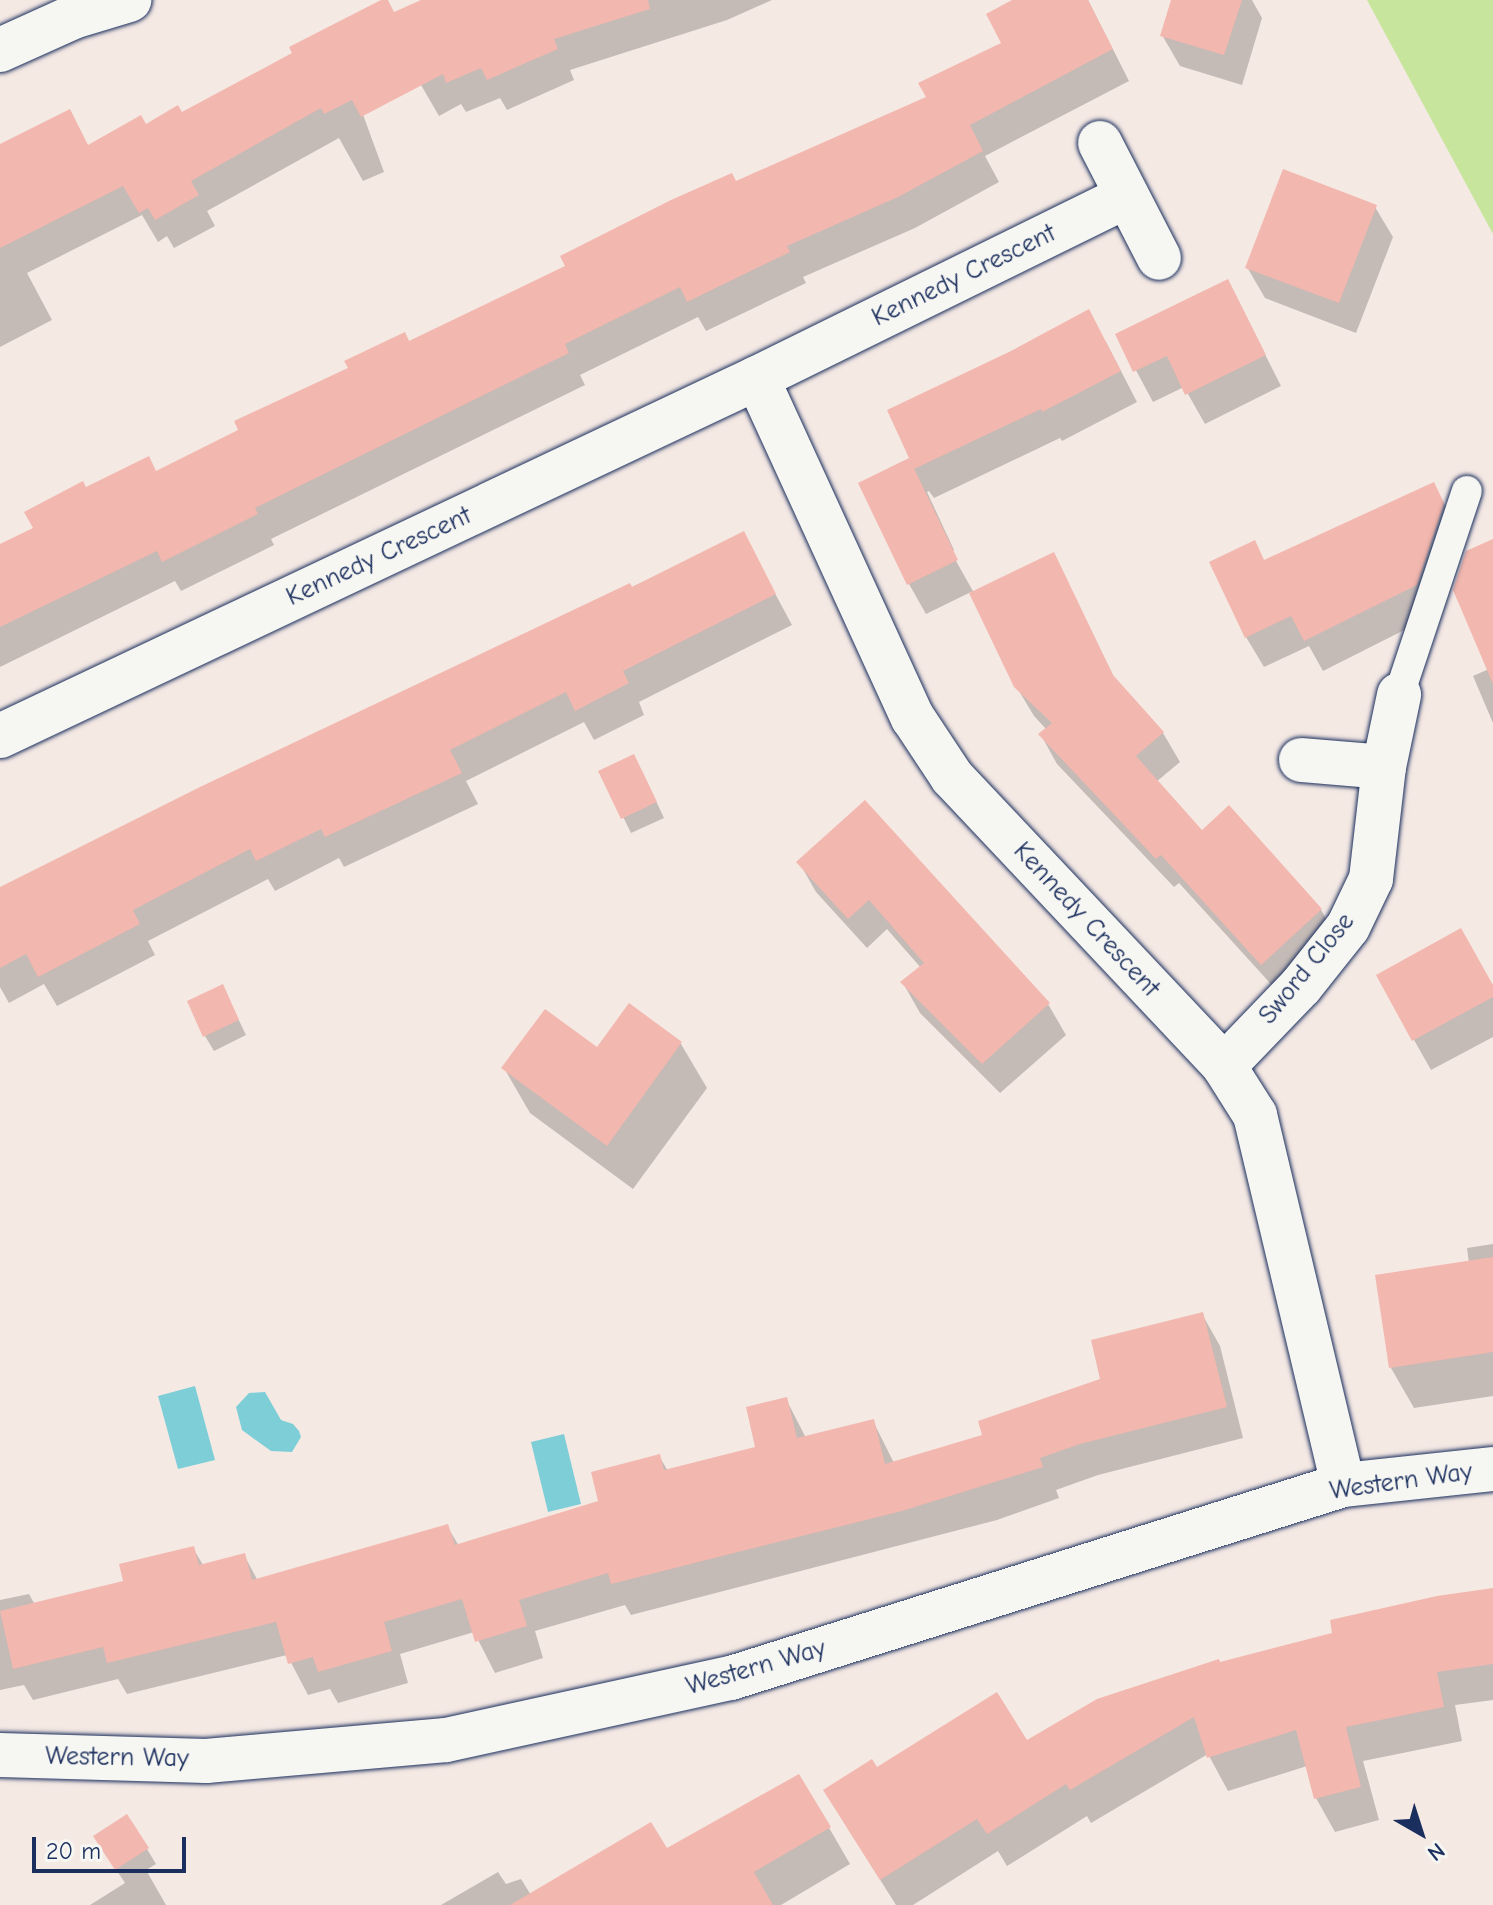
<!DOCTYPE html>
<html>
<head>
<meta charset="utf-8">
<style>
	body { margin:0 }
	#map { position:relative; width:1493px; height:1905px; overflow:hidden; background:#f5e9e4; font-family:"Comic Neue",sans-serif }
	div>[style] { position:absolute }
	[style*='--x'] { left:calc(var(--x)*1px); top:calc(var(--y)*1px); width:calc(var(--w)*1px); rotate:calc(var(--a)*1deg) }
	.green>* { inset:0; background:#c7e59d }
	.water>* { inset:0; background:#7eced8 }
	.shadow>* { inset:0; background:#0003 }
	.building>* { inset:0; background:#f2b7ae }
	.roads { filter:drop-shadow(0 0 2px #1b2f5e) drop-shadow(0 0 2px #1b2f5e) }
	.lane>* { height:30px; margin:-15px; padding:0 15px; transform-origin:15px; border-radius:15px; background:#f6f6f2 }
	.street>* { height:44px; margin:-22px; padding:0 22px; transform-origin:22px; border-radius:22px; background:#f6f6f2 }
	span { translate:-50% -50%; white-space:nowrap; text-align:center; line-height:1.15; -webkit-text-stroke:8px #f6f6f2; paint-order:stroke }
	.street-label { font-size:26px; color:#1b2f5e }
	.north { position:absolute; left:1381px; top:1793px; width:80px; height:80px; -webkit-text-stroke:6px #f6f6f2; paint-order:stroke; rotate:141deg; font-size:22px; font-weight:700; line-height:32px; text-align:center; color:#1b2f5e }
	.north::after { content:''; display:block; margin:auto; width:28px; height:36px; background:#1b2f5e; clip-path:polygon(50% 0,100% 100%,50% 72%,0 100%) }
	.scale { position:absolute; left:32px; top:1837px; width:154px; height:36px; box-sizing:border-box; border:4px solid #1b2f5e; border-top:0; padding-left:10px; font-size:24px; line-height:28px; white-space:nowrap; color:#1b2f5e; -webkit-text-stroke:6px #f6f6f2; paint-order:stroke }
</style>
</head>
<body>
<div id="map">
	<div class="green">
		<i style="clip-path:polygon(1367px 0,1493px 0,1493px 234px)"></i>
	</div>
	<div class="water">
		<i style="clip-path:polygon(195px 1386px,215px 1460px,178px 1469px,158px 1396px)"></i>
		<i style="clip-path:polygon(265px 1392px,281px 1420px,293px 1424px,299px 1431px,301px 1437px,292px 1452px,271px 1451px,242px 1430px,236px 1407px,249px 1393px)"></i>
		<i style="clip-path:polygon(564px 1434px,581px 1504px,548px 1512px,531px 1442px)"></i>
	</div>
	<div class="shadow">
		<i style="clip-path:polygon(426px 0,772px 0,727px 20px,570px 70px,574px 80px,507px 110px,500px 98px,466px 112px,461px 104px,439px 116px,421px 85px,398px 13px)"></i>
		<i style="clip-path:polygon(1016px 0,1088px 0,1129px 81px,985px 156px,999px 182px,915px 228px,803px 277px,806px 283px,706px 331px,698px 317px,580px 375px,585px 385px,271px 539px,274px 545px,181px 591px,175px 581px,0 667px,0 546px,35px 529px,85px 489px,156px 473px,736px 183px,928px 98px,1004px 44px)"></i>
		<i style="clip-path:polygon(1173px 0,1252px 0,1262px 18px,1242px 85px,1180px 66px,1162px 35px)"></i>
		<i style="clip-path:polygon(343px 60px,384px 172px,363px 181px,339px 138px,207px 211px,215px 226px,174px 248px,167px 236px,158px 242px,142px 215px,27px 273px,52px 320px,0 347px,0 149px,89px 146px)"></i>
		<i style="clip-path:polygon(1375px 207px,1393px 237px,1356px 333px,1265px 298px,1247px 267px)"></i>
		<i style="clip-path:polygon(1228px 281px,1281px 386px,1205px 424px,1184px 387px,1153px 402px,1117px 335px)"></i>
		<i style="clip-path:polygon(1106px 342px,1137px 402px,1062px 441px,1060px 438px,934px 498px,929px 491px,927px 492px,954px 550px,951px 552px,974px 593px,1053px 555px,1117px 683px,1163px 733px,1180px 762px,1156px 782px,1202px 833px,1321px 910px,1338px 939px,1279px 993px,1179px 883px,1174px 887px,1057px 764px,1041px 735px,1047px 730px,1034px 716px,1016px 686px,971px 592px,926px 614px,909px 584px,908px 461px)"></i>
		<i style="clip-path:polygon(1433px 485px,1451px 515px,1434px 615px,1323px 671px,1309px 646px,1264px 667px,1246px 637px,1265px 562px)"></i>
		<i style="clip-path:polygon(743px 534px,792px 625px,639px 702px,644px 715px,594px 740px,584px 722px,466px 781px,478px 804px,344px 867px,339px 858px,275px 891px,268px 879px,148px 941px,155px 955px,57px 1006px,44px 984px,9px 1003px,0 987px,0 890px)"></i>
		<i style="clip-path:polygon(1493px 541px,1493px 723px,1473px 676px,1489px 669px)"></i>
		<i style="clip-path:polygon(642px 771px,664px 818px,631px 833px,601px 772px)"></i>
		<i style="clip-path:polygon(865px 803px,1048px 1004px,1066px 1035px,1000px 1093px,920px 1013px,903px 983px,921px 968px,887px 929px,867px 948px,816px 892px,799px 862px)"></i>
		<i style="clip-path:polygon(1378px 976px,1493px 988px,1493px 1037px,1431px 1070px)"></i>
		<i style="clip-path:polygon(230px 1002px,246px 1035px,214px 1051px,205px 1036px)"></i>
		<i style="clip-path:polygon(630px 1006px,681px 1044px,707px 1088px,633px 1189px,530px 1113px,504px 1068px,597px 1050px)"></i>
		<i style="clip-path:polygon(1493px 1244px,1493px 1396px,1414px 1408px,1391px 1368px,1469px 1263px,1467px 1248px)"></i>
		<i style="clip-path:polygon(1202px 1314px,1220px 1346px,1243px 1438px,1098px 1475px,1056px 1490px,1059px 1498px,997px 1520px,631px 1615px,625px 1605px,535px 1631px,543px 1658px,495px 1673px,474px 1632px,400px 1654px,408px 1683px,338px 1703px,330px 1689px,308px 1695px,287px 1655px,127px 1694px,118px 1679px,33px 1700px,24px 1685px,0 1690px,0 1600px,29px 1594px,35px 1605px,126px 1582px,193px 1548px,203px 1565px,244px 1555px,258px 1581px,447px 1526px,459px 1546px,600px 1502px,659px 1456px,668px 1471px,757px 1448px,786px 1399px,806px 1438px,873px 1421px,894px 1463px,985px 1436px,1103px 1380px)"></i>
		<i style="clip-path:polygon(1493px 1590px,1493px 1700px,1455px 1705px,1462px 1741px,1363px 1761px,1379px 1820px,1335px 1832px,1316px 1798px,1307px 1766px,1228px 1791px,1208px 1754px,1091px 1823px,1087px 1816px,1007px 1866px,998px 1851px,913px 1905px,896px 1905px,845px 1824px,877px 1769px,1026px 1743px,1220px 1664px)"></i>
		<i style="clip-path:polygon(799px 1776px,850px 1864px,781px 1905px,441px 1905px,498px 1872px,506px 1884px,521px 1879px,531px 1895px,667px 1851px)"></i>
		<i style="clip-path:polygon(147px 1849px,156px 1864px,146px 1870px,166px 1905px,90px 1905px,125px 1883px,104px 1851px)"></i>
	</div>
	<div class="building">
		<i style="clip-path:polygon(381px 0,388px 0,394px 12px,421px 0,648px 0,650px 9px,554px 39px,558px 49px,487px 80px,481px 68px,446px 83px,443px 74px,361px 117px,352px 100px,324px 114px,321px 108px,191px 181px,199px 195px,155px 220px,148px 208px,139px 213px,123px 186px,0 248px,0 144px,70px 109px,88px 145px,141px 115px,146px 124px,178px 105px,182px 112px,292px 53px,289px 47px)"></i>
		<i style="clip-path:polygon(1012px 0,1088px 0,1113px 49px,970px 125px,983px 151px,898px 197px,787px 246px,790px 252px,687px 302px,680px 287px,565px 344px,569px 353px,255px 508px,258px 514px,162px 562px,157px 551px,0 627px,0 544px,33px 528px,24px 512px,83px 481px,86px 487px,149px 456px,156px 471px,238px 430px,234px 421px,348px 368px,344px 361px,405px 332px,409px 341px,565px 266px,560px 256px,671px 200px,732px 173px,736px 181px,926px 97px,918px 83px,1001px 43px,986px 14px)"></i>
		<i style="clip-path:polygon(1171px 0,1242px 0,1224px 55px,1160px 36px)"></i>
		<i style="clip-path:polygon(1283px 169px,1377px 205px,1339px 303px,1245px 268px)"></i>
		<i style="clip-path:polygon(1228px 279px,1266px 355px,1185px 395px,1167px 356px,1133px 372px,1115px 334px)"></i>
		<i style="clip-path:polygon(1089px 309px,1121px 371px,1042px 412px,1041px 409px,914px 469px,887px 410px,1011px 351px)"></i>
		<i style="clip-path:polygon(909px 458px,958px 560px,907px 585px,858px 483px)"></i>
		<i style="clip-path:polygon(1434px 482px,1444px 503px,1417px 585px,1304px 641px,1291px 616px,1245px 638px,1209px 562px,1255px 540px,1264px 560px)"></i>
		<i style="clip-path:polygon(744px 531px,776px 594px,623px 671px,629px 683px,575px 711px,566px 692px,450px 750px,462px 773px,325px 837px,321px 829px,256px 861px,250px 849px,133px 910px,140px 924px,38px 977px,26px 954px,0 968px,0 887px,200px 787px,630px 583px,632px 587px)"></i>
		<i style="clip-path:polygon(1493px 539px,1493px 684px,1453px 590px,1466px 551px)"></i>
		<i style="clip-path:polygon(1054px 552px,1113px 675px,1164px 732px,1136px 756px,1202px 830px,1229px 805px,1322px 909px,1261px 965px,1161px 855px,1156px 859px,1038px 734px,1052px 723px,1014px 687px,969px 593px)"></i>
		<i style="clip-path:polygon(634px 754px,657px 802px,621px 819px,598px 771px)"></i>
		<i style="clip-path:polygon(865px 800px,1050px 1003px,982px 1064px,900px 982px,924px 963px,869px 900px,848px 919px,796px 862px)"></i>
		<i style="clip-path:polygon(1461px 928px,1493px 985px,1493px 997px,1412px 1041px,1376px 975px)"></i>
		<i style="clip-path:polygon(223px 984px,239px 1020px,203px 1037px,187px 1001px)"></i>
		<i style="clip-path:polygon(629px 1003px,682px 1042px,607px 1146px,501px 1068px,545px 1009px,597px 1047px)"></i>
		<i style="clip-path:polygon(1493px 1257px,1493px 1352px,1389px 1368px,1375px 1275px)"></i>
		<i style="clip-path:polygon(1203px 1312px,1227px 1407px,1080px 1444px,1040px 1458px,1043px 1467px,902px 1511px,611px 1584px,608px 1573px,519px 1600px,527px 1626px,475px 1642px,462px 1599px,384px 1622px,392px 1651px,318px 1672px,313px 1657px,288px 1664px,276px 1622px,107px 1663px,103px 1647px,13px 1669px,0 1611px,123px 1581px,119px 1564px,194px 1546px,199px 1565px,245px 1553px,252px 1580px,448px 1524px,455px 1545px,598px 1501px,591px 1472px,660px 1454px,664px 1470px,755px 1447px,746px 1407px,787px 1397px,797px 1438px,874px 1419px,885px 1464px,982px 1435px,978px 1421px,1100px 1379px,1091px 1340px)"></i>
		<i style="clip-path:polygon(1493px 1588px,1493px 1664px,1437px 1672px,1444px 1707px,1346px 1727px,1361px 1787px,1314px 1799px,1296px 1730px,1207px 1758px,1194px 1717px,1070px 1790px,1066px 1784px,987px 1834px,977px 1819px,880px 1880px,823px 1790px,872px 1759px,877px 1767px,997px 1692px,1027px 1740px,1097px 1699px,1219px 1659px,1220px 1662px,1332px 1633px,1330px 1620px,1437px 1596px)"></i>
		<i style="clip-path:polygon(799px 1774px,831px 1827px,754px 1872px,773px 1905px,510px 1905px,651px 1822px,667px 1848px)"></i>
		<i style="clip-path:polygon(127px 1814px,149px 1848px,115px 1870px,93px 1836px)"></i>
	</div>
	<div class="roads">
		<div class="lane">
			<i style="--x:1399;--y:695;--w:215;--a:-71.6"></i>
		</div>
		<div class="street">
			<i style="--x:0;--y:50;--w:80;--a:-24.3"></i>
			<i style="--x:73;--y:17;--w:59;--a:-16.9"></i>
			<i style="--x:1100;--y:143;--w:129;--a:62.8"></i>
			<i style="--x:757;--y:378;--w:374;--a:65.4"></i>
			<i style="--x:913;--y:718;--w:71;--a:56.5"></i>
			<i style="--x:952;--y:777;--w:397;--a:46.7"></i>
			<i style="--x:1224;--y:1066;--w:58;--a:57.7"></i>
			<i style="--x:1255;--y:1115;--w:380;--a:76.6"></i>
			<i style="--x:0;--y:736;--w:837;--a:-25.31"></i>
			<i style="--x:757;--y:378;--w:412;--a:-26.2"></i>
			<i style="--x:1301;--y:760;--w:83;--a:4.8"></i>
			<i style="--x:1224;--y:1066;--w:111;--a:-46.1"></i>
			<i style="--x:1301;--y:986;--w:75;--a:-51.5"></i>
			<i style="--x:1348;--y:927;--w:53;--a:-64.4"></i>
			<i style="--x:1371;--y:879;--w:113;--a:-83.4"></i>
			<i style="--x:1384;--y:767;--w:74;--a:-78.2"></i>
			<i style="--x:0;--y:1755;--w:206;--a:1.7"></i>
			<i style="--x:206;--y:1761;--w:241;--a:-5"></i>
			<i style="--x:446;--y:1740;--w:292;--a:-12.3"></i>
			<i style="--x:731;--y:1678;--w:642;--a:-17.5"></i>
			<i style="--x:1343;--y:1485;--w:151;--a:-6.1"></i>
		</div>
	</div>
	<div class="street-label">
		<span style="left:964px;top:276px;rotate:-26deg">Kennedy Crescent</span>
		<span style="left:379px;top:557px;rotate:-25deg">Kennedy Crescent</span>
		<span style="left:1086px;top:920px;rotate:47deg">Kennedy Crescent</span>
		<span style="left:1307px;top:969px;rotate:-51deg">Sword Close</span>
		<span style="left:1401px;top:1482px;rotate:-8deg">Western Way</span>
		<span style="left:756px;top:1668px;rotate:-16deg">Western Way</span>
		<span style="left:117px;top:1758px;rotate:1deg">Western Way</span>
	</div>
	<div class="north">N</div>
	<div class="scale">20 m</div>
</div>
</body>
</html>
